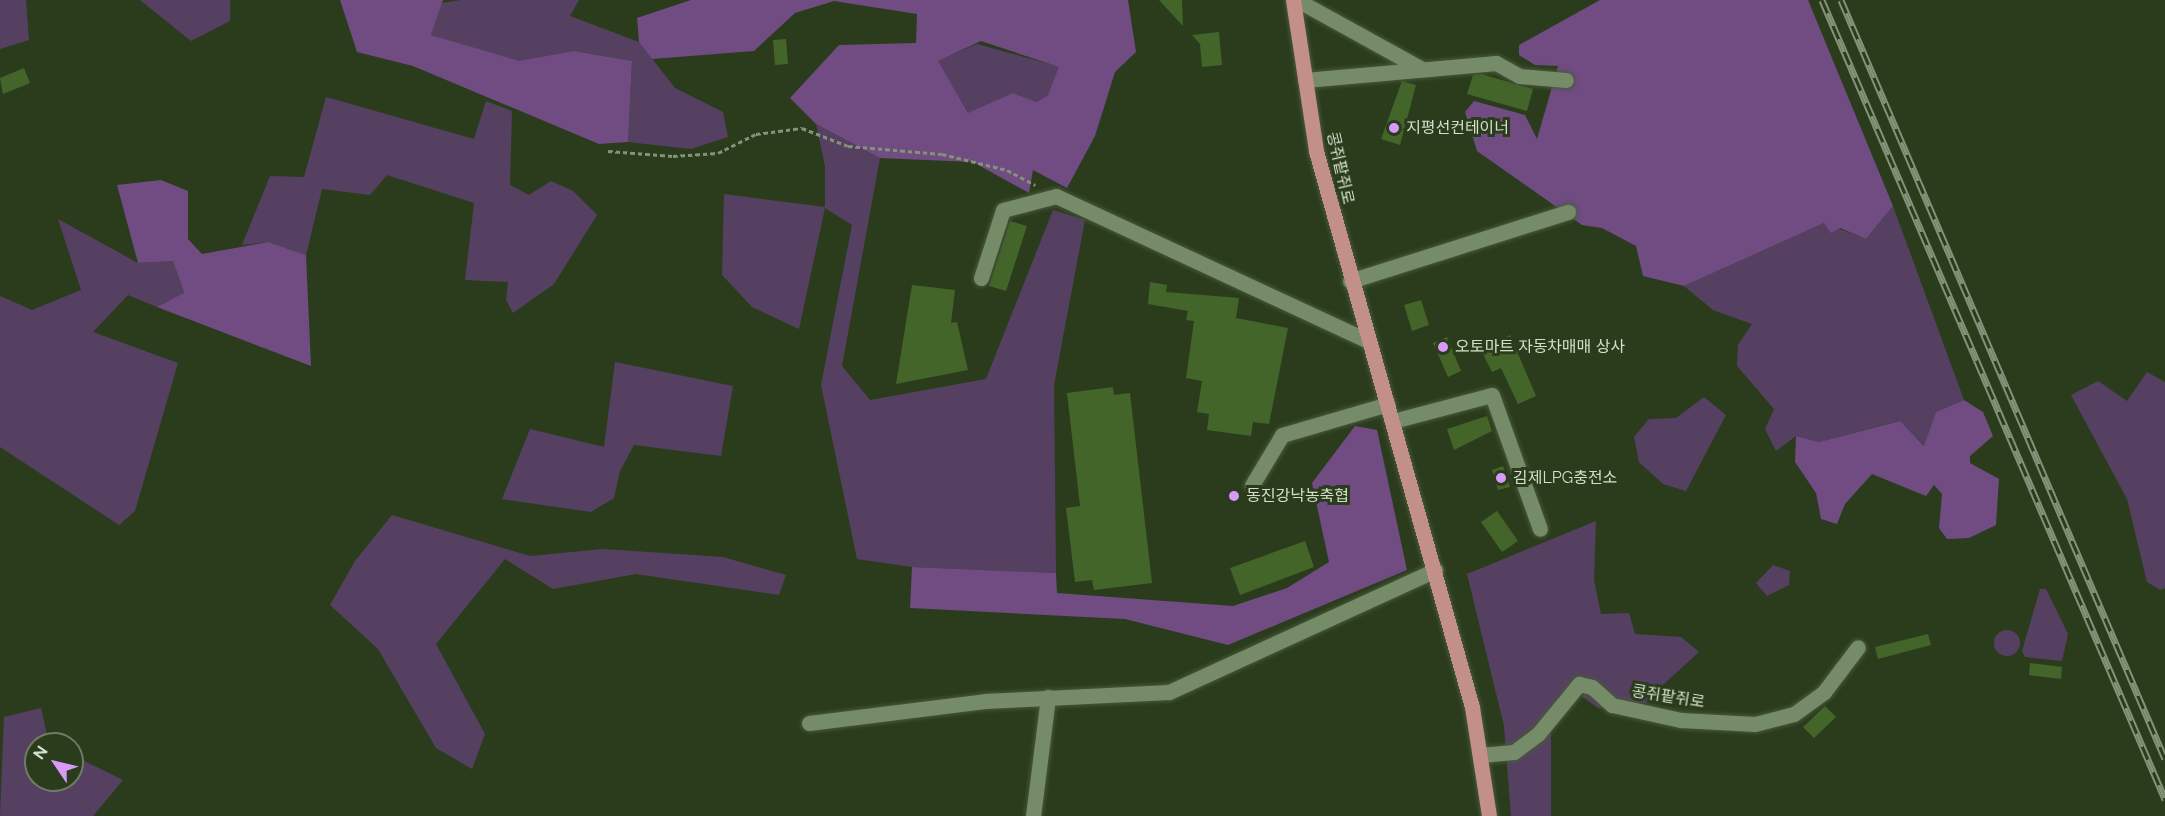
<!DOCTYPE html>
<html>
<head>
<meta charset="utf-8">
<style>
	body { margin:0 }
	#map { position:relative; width:2165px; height:816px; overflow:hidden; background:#2a3c1c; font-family:Raleway,"Noto Sans KR",sans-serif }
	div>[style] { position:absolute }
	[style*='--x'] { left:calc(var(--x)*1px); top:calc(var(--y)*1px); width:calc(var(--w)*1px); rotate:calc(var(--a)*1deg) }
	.green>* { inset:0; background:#564062 }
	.round { border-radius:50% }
	.forest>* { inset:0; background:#704c83 }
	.building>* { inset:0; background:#43652a }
	.path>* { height:3px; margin-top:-1.5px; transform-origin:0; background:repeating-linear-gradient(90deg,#849279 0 4.5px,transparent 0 7.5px) }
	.roads { filter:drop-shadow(0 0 2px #48583c) drop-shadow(0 0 2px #48583c) }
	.minor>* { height:15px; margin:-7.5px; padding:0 7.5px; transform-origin:7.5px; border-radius:7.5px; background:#768c68 }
	.major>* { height:15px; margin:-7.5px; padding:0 7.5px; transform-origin:7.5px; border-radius:7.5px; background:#c29088 }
	.rail>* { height:7px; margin-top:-3.5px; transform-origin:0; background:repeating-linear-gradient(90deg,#2a3c1c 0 14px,#839278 0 28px); box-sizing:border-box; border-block:2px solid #839278 }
	.dots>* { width:16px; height:16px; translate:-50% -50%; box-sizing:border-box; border:3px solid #2a3c1c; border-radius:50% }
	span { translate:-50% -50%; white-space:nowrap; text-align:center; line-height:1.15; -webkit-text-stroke:6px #2a3c1c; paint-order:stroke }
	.poi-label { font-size:16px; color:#d3dfcb }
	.left { translate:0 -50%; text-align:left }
	.street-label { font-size:16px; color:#d3dfcb }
	.north { position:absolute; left:24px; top:732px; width:60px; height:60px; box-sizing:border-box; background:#2a3c1c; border:2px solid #6e7d62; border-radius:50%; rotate:305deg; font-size:16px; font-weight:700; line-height:24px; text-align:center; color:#d3dfcb }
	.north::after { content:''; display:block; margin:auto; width:21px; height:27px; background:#d89af8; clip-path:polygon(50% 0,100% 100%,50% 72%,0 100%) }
</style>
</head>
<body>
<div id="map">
	<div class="green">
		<i style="clip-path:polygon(0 0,26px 0,29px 40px,0 49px)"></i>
		<i style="clip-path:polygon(140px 0,230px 0,230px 21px,191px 41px)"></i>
		<i style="clip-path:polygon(461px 0,579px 0,570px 16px,639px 42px,675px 88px,723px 112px,728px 137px,691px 149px,628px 142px,632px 61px,574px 51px,519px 62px,431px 35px,442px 3px)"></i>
		<i style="clip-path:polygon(977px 44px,1060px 67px,1048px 95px,1037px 102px,1013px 93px,969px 114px,937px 61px)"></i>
		<i style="clip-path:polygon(326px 97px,474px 139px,486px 101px,512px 111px,510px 185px,529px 195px,551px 181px,573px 191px,597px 215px,554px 284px,513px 313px,506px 300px,508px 282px,465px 280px,474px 203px,387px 175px,370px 195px,322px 189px,306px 255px,268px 242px,242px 245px,270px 176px,304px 177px)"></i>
		<i style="clip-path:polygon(816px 124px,880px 158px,842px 366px,870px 400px,986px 379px,1053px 210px,1085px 220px,1054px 385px,1056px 573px,912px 567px,857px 559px,821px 385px,852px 225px,825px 208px,799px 329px,752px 307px,722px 275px,724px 194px,825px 207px,825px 166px)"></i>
		<i style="clip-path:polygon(1893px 206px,1964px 400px,1936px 412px,1925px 446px,1899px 421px,1819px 442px,1796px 436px,1776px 451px,1765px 429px,1774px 409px,1737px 366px,1738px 345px,1752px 324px,1713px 310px,1684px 286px,1824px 223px,1866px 239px)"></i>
		<i style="clip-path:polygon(58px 219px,138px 263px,173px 261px,184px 294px,157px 307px,128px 295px,93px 332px,178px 363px,135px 511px,119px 525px,0 447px,0 296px,32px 310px,81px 290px)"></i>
		<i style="clip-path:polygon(615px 362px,733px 386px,721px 456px,634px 445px,620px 471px,614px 498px,591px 512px,502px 499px,530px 429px,604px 447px)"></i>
		<i style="clip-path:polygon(2147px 372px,2165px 382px,2165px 588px,2160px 590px,2147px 582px,2127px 499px,2071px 395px,2098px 381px,2127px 401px)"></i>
		<i style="clip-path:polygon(1704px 397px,1726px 415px,1686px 491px,1663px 484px,1639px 462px,1634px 437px,1649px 419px,1676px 418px)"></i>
		<i style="clip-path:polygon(392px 515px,530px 556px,603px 549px,723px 557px,786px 575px,779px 595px,636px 574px,553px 589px,505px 559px,436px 644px,485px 734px,472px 769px,436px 748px,378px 649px,330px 605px,355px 561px)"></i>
		<i style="clip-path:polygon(1596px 521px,1594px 580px,1601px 614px,1629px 613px,1635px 634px,1681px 637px,1699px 652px,1653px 694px,1653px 702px,1598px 708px,1577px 693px,1551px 731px,1551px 816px,1511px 816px,1504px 726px,1467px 574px)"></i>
		<i style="clip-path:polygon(1773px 565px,1790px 571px,1789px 585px,1767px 596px,1756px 583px)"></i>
		<i style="clip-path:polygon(2040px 589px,2046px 589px,2068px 634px,2062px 661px,2025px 657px,2022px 651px)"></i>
		<i class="round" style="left:1994px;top:630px;width:26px;height:26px"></i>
		<i style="clip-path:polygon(41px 708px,49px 744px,36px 744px,36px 780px,72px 780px,72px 755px,123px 780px,93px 816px,0 816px,4px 717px)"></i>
	</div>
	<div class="forest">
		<i style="clip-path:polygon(340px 0,443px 0,431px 35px,519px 61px,574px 51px,632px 61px,628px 142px,599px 144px,413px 66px,357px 52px)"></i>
		<i style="clip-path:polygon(evenodd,691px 0,1128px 0,1136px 52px,1115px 72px,1095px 136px,1067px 188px,1033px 170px,1029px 193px,973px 162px,880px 158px,816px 124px,790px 98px,839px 45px,916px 43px,917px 14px,834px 1px,795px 13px,754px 51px,652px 59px,639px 42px,637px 18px,691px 0,981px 41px,1059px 67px,1048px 95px,1037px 102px,1013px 93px,968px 113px,938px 61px,981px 41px)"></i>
		<i style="clip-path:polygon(1600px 0,1808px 0,1893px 206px,1866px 239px,1840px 228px,1831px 233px,1824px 223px,1684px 286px,1643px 276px,1636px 246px,1602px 228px,1582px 225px,1477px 151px,1465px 112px,1474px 101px,1525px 115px,1537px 139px,1558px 66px,1535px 65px,1519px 55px,1519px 45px)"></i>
		<i style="clip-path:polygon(161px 180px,188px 191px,188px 239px,202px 254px,268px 242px,306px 255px,311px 366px,157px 307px,184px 293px,173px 261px,138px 263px,117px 185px)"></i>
		<i style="clip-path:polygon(1964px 400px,1983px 412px,1993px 436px,1970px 456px,1970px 463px,1999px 479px,1996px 525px,1969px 538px,1947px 539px,1939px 528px,1942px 494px,1934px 485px,1926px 496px,1872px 474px,1845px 504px,1837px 524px,1821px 519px,1816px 493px,1795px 462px,1796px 436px,1819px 442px,1900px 421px,1924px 446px,1936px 412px)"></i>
		<i style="clip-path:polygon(1355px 426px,1377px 430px,1407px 570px,1228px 645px,1125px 619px,910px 608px,912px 567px,1056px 573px,1057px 593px,1233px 606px,1287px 588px,1329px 562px,1312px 483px)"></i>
	</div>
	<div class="building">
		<i style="clip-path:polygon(1159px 0,1182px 0,1183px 26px)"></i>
		<i style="clip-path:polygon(1219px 32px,1222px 65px,1202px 67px,1200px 44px,1192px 35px)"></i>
		<i style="clip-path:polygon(786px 39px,788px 64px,775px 65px,773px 40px)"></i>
		<i style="clip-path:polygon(24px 68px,30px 83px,3px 94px,0 78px)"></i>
		<i style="clip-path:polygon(1481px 74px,1533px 89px,1527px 111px,1467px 94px,1473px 75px)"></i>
		<i style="clip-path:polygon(1402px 81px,1416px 85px,1400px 145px,1381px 139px)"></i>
		<i style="clip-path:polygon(1010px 221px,1027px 226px,1006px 291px,989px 286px)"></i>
		<i style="clip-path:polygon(1150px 282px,1167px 285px,1166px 292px,1239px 298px,1236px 318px,1288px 328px,1269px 424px,1253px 422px,1251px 436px,1207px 430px,1209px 414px,1197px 412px,1202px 381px,1186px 378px,1194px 321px,1186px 320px,1188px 311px,1148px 304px)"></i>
		<i style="clip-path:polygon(912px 285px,955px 290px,951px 323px,957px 322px,968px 370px,896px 384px)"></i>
		<i style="clip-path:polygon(1421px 300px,1429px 325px,1412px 331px,1404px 305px)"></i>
		<i style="clip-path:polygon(1510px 335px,1536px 396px,1518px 404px,1501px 368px,1492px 372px,1481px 350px)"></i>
		<i style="clip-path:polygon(1447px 337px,1461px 371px,1448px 377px,1433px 343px)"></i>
		<i style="clip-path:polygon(1113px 387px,1114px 395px,1130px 393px,1152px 583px,1094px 590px,1092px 580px,1075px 582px,1066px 508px,1080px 506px,1067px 393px)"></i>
		<i style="clip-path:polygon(1487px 416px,1492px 431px,1454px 450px,1447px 429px)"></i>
		<i style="clip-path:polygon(1503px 466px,1510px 487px,1498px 490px,1492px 470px)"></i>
		<i style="clip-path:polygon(1497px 511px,1518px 541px,1502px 552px,1481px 522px)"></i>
		<i style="clip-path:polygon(1305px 541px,1314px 567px,1240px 595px,1230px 568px)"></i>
		<i style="clip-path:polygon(1928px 634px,1931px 645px,1878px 659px,1875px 647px)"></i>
		<i style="clip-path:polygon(2030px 663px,2062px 667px,2061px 679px,2029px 675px)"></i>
		<i style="clip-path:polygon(1825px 706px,1836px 717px,1814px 738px,1803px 727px)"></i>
	</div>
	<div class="path">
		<i style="--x:608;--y:151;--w:65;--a:4.4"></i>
		<i style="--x:673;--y:156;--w:45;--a:-3.8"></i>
		<i style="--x:718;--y:153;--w:42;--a:-26.6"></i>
		<i style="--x:756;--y:134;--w:46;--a:-7.4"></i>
		<i style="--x:802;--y:128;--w:49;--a:21.4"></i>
		<i style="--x:848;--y:146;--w:94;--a:4.9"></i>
		<i style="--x:942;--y:154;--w:67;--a:13.8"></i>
		<i style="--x:1007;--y:170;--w:32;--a:28"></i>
	</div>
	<div class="roads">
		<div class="minor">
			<i style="--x:1297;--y:0;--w:143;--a:28.9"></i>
			<i style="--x:1305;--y:80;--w:192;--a:-5.1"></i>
			<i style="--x:1496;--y:63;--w:26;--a:29"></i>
			<i style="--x:1519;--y:76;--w:47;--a:4.9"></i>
			<i style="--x:981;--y:278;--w:71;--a:-72.1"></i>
			<i style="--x:1003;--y:210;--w:55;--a:-14.8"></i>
			<i style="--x:1056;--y:196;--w:344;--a:24.9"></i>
			<i style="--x:1350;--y:281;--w:229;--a:-17.6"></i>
			<i style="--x:1393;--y:421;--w:102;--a:-14.7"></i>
			<i style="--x:1492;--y:395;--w:142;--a:70.3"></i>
			<i style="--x:1252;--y:485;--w:58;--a:-59"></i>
			<i style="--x:1282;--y:435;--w:110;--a:-16.3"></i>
			<i style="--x:809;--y:723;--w:177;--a:-7.1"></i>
			<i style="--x:985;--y:701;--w:184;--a:-2.8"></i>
			<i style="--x:1169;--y:692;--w:293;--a:-24.6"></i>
			<i style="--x:1480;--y:755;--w:34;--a:-5"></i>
			<i style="--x:1514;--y:752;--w:30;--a:-37"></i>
			<i style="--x:1538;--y:734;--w:65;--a:-50.6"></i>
			<i style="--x:1579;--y:684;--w:13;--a:13"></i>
			<i style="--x:1592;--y:687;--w:27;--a:42"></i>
			<i style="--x:1612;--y:705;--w:71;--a:12.3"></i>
			<i style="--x:1681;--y:720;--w:74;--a:3.1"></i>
			<i style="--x:1755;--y:724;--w:40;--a:-14.4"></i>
			<i style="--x:1794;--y:714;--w:37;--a:-36"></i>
			<i style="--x:1824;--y:692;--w:56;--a:-52.9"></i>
			<i style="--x:1033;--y:816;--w:120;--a:-82.8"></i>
		</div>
		<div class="major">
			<i style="--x:1293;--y:0;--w:153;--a:81.3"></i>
			<i style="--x:1316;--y:151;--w:577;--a:74.33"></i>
			<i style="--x:1472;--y:707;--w:110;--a:81.1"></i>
		</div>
	</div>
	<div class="rail">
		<i style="--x:1822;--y:0;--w:870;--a:66.77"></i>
		<i style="--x:1841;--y:0;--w:825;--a:66.88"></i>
	</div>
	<div class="dots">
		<i style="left:1394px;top:128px;background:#d89af8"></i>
		<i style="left:1443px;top:347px;background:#d89af8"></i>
		<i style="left:1501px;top:478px;background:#d89af8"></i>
		<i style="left:1234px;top:496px;background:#d89af8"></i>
	</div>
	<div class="poi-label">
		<span class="left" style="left:1406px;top:128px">지평선컨테이너</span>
		<span class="left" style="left:1455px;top:347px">오토마트 자동차매매 상사</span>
		<span class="left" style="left:1513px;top:478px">김제LPG충전소</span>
		<span class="left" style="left:1246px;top:496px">동진강낙농축협</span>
	</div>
	<div class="street-label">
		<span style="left:1340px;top:168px;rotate:77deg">콩쥐팥쥐로</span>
		<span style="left:1668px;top:697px;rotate:9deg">콩쥐팥쥐로</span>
	</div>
	<div class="north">N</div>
</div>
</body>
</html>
